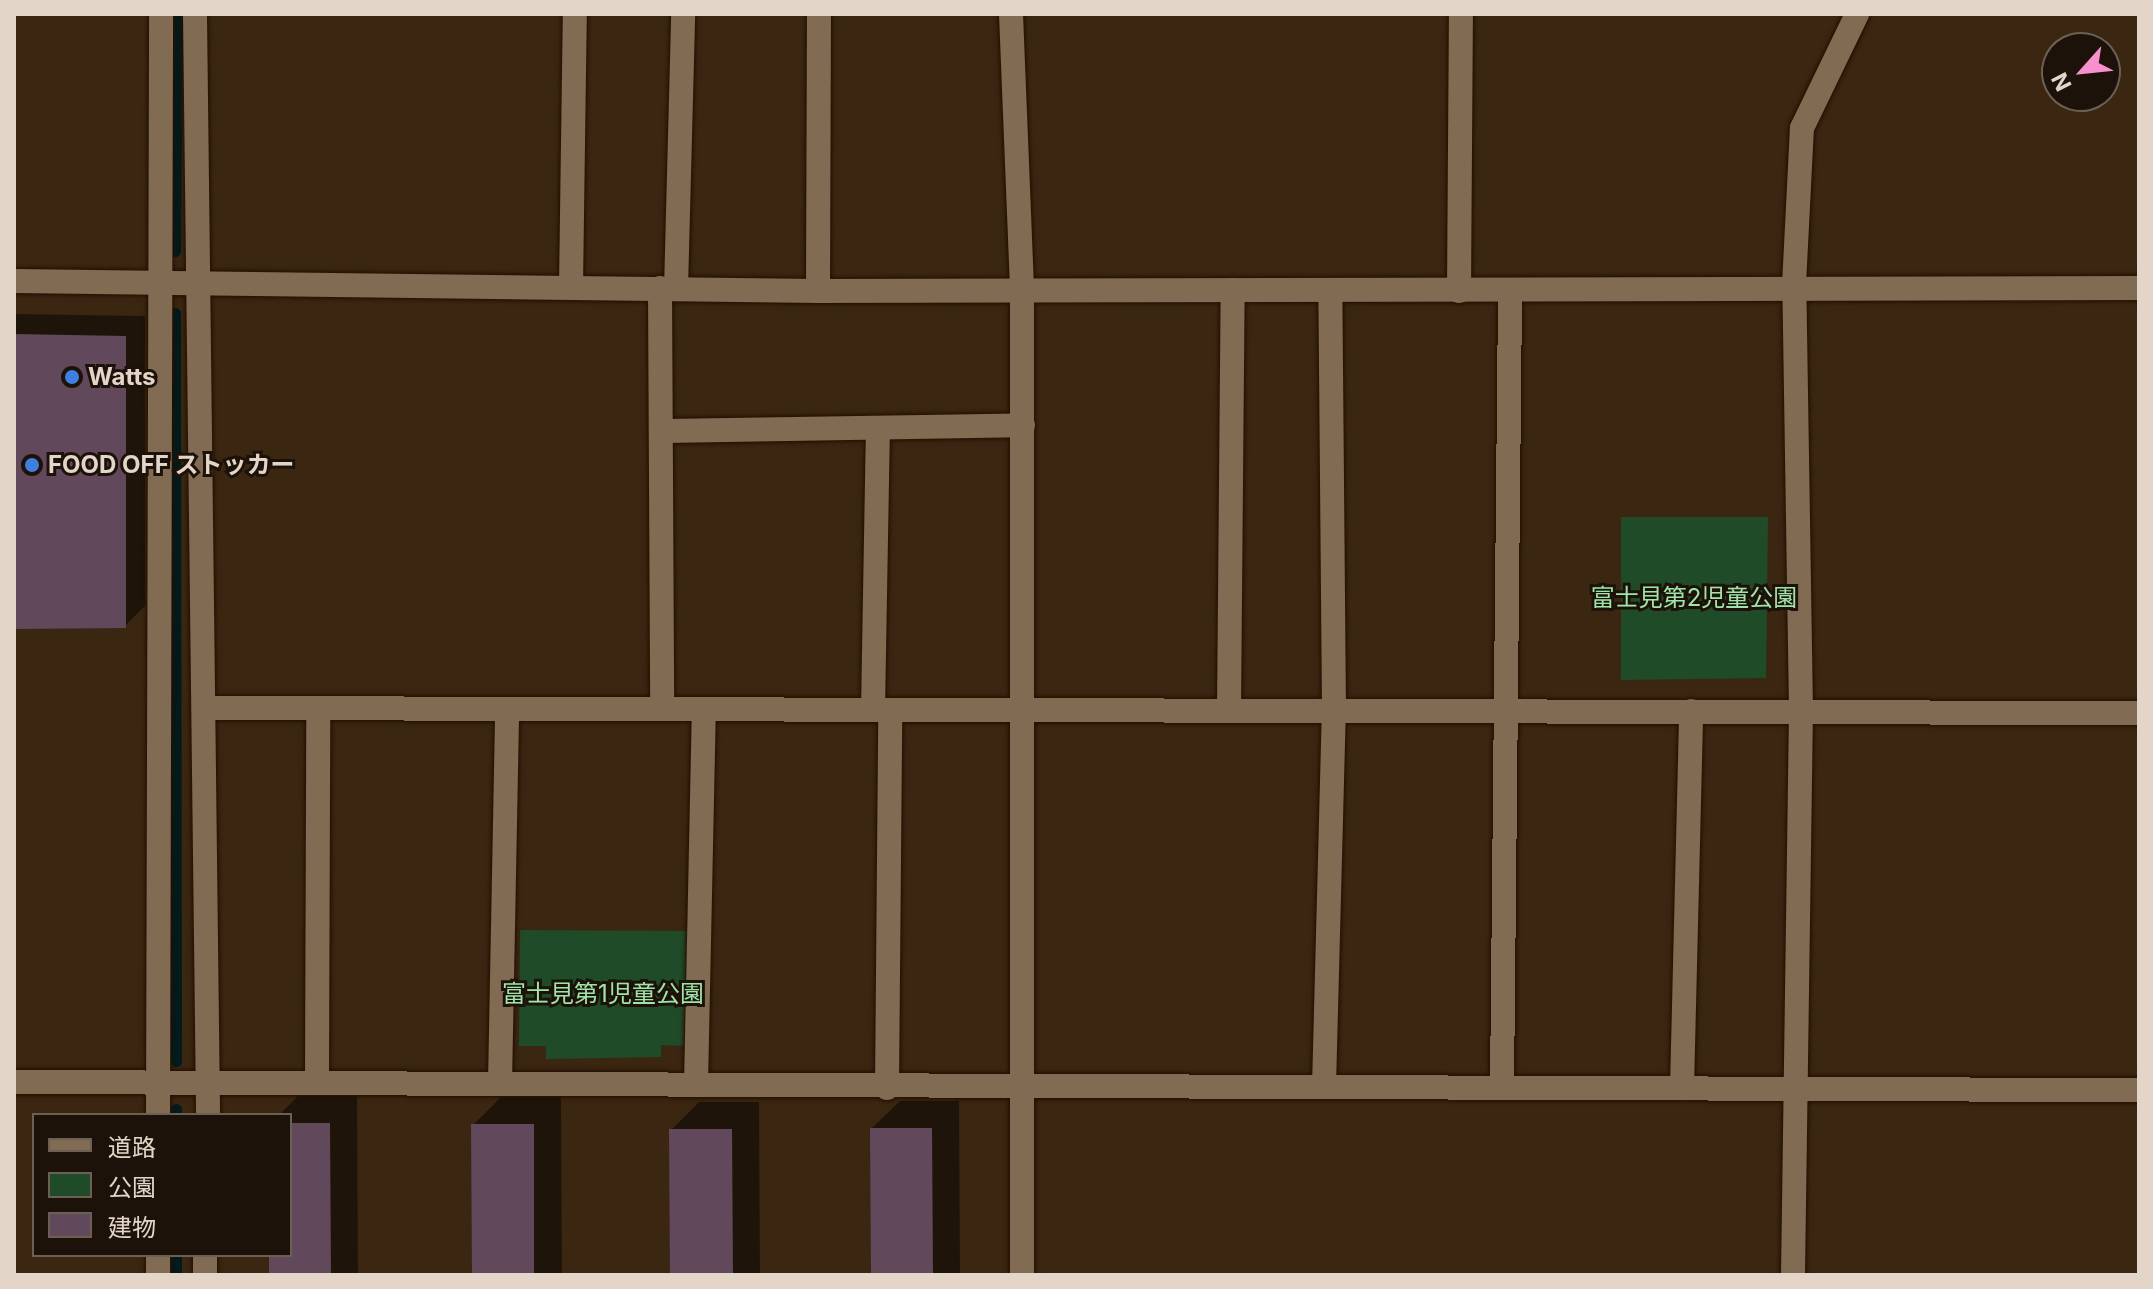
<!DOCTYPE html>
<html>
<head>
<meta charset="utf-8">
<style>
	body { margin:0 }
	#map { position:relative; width:2153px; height:1289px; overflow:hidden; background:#3b2711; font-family:Inter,"Noto Sans JP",sans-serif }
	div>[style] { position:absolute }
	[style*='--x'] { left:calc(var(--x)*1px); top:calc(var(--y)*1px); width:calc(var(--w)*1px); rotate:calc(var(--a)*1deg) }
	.green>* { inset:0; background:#204b28 }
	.shadow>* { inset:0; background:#0007 }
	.stream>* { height:11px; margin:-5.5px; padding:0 5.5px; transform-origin:5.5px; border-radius:5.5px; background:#031b1c }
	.building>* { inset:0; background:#62485b }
	.roads { filter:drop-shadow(0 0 2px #220f00) drop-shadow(0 0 2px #220f00) }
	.minor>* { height:24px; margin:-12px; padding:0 12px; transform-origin:12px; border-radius:12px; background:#826b53 }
	.dots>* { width:22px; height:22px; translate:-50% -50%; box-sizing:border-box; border:4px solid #1c1209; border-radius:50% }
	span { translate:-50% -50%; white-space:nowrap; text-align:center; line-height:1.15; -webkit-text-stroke:6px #1c1209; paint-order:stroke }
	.poi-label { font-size:24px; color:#e3d5c8; font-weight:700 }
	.left { translate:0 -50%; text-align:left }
	.park-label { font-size:24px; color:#9fe4a8 }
	.frame { position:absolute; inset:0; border:16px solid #e3d5c8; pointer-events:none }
	.legend { position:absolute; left:32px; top:1113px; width:260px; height:144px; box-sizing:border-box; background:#1c1209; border:2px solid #6c6055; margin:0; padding:10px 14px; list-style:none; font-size:24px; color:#e3d5c8 }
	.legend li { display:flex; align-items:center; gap:16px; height:40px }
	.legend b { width:40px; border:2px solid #6c6055 }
	.north { position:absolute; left:2041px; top:32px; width:80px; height:80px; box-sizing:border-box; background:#1c1209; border:2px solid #6c6055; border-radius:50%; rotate:243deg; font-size:22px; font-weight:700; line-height:32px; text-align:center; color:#e3d5c8 }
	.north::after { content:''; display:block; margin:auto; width:28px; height:36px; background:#f790cd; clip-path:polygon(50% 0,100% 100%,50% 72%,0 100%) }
</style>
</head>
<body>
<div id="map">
	<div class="green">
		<i style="clip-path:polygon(1621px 517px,1768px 517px,1766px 678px,1621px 680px)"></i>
		<i style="clip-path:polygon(520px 930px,687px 931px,684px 1046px,661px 1045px,661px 1057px,546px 1059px,546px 1046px,519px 1046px)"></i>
	</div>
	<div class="shadow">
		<i style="clip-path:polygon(14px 314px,145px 316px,145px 606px,125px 626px,14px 627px)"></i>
		<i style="clip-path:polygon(298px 1096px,357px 1096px,358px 1275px,271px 1275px,271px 1255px,290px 1255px,290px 1115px,279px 1115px)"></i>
		<i style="clip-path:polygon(501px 1097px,561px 1097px,562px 1275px,474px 1275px,473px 1125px)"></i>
		<i style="clip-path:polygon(900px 1101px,959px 1101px,960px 1275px,873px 1275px,872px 1128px)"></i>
		<i style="clip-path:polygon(699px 1102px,759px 1102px,760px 1275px,672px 1275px,671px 1130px)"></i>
	</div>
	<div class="stream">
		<i style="--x:175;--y:251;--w:237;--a:-89.5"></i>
		<i style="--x:175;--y:313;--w:748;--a:89.92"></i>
		<i style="--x:176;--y:1109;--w:6;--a:90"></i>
		<i style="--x:176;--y:1255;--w:20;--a:90"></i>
	</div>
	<div class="building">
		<i style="clip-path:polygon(14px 334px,126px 336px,126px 628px,14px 629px)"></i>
		<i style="clip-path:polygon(290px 1123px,330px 1123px,331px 1275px,269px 1275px,269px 1255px,290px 1255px)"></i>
		<i style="clip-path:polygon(471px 1124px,534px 1124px,534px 1275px,472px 1275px)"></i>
		<i style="clip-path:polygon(870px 1128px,932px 1128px,933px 1275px,871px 1275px)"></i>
		<i style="clip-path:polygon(669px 1129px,732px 1129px,733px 1275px,670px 1275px)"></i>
	</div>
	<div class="roads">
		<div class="minor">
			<i style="--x:195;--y:14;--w:1101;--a:89.32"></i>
			<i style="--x:1011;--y:14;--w:272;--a:87.7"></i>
			<i style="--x:1022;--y:286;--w:989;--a:90"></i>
			<i style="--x:14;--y:281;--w:804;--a:0.71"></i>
			<i style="--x:818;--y:291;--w:1321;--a:-0.13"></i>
			<i style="--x:571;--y:287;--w:273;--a:-89.2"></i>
			<i style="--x:660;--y:288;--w:421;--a:89.7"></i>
			<i style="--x:676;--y:289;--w:275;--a:-88.5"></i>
			<i style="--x:818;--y:291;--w:277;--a:-89.8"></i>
			<i style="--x:1459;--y:291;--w:277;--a:-89.6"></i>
			<i style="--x:661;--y:431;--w:362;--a:-0.9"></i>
			<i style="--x:208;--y:708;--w:1931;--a:0.15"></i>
			<i style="--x:873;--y:710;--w:282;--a:-89"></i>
			<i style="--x:1229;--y:711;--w:421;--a:-89.5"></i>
			<i style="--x:317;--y:1080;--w:372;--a:-89.8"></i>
			<i style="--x:14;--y:1082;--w:2125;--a:0.22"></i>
			<i style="--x:500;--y:1083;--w:374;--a:-88.9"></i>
			<i style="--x:696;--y:1085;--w:375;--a:-88.8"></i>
			<i style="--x:1324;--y:1087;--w:377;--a:-88.5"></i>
			<i style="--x:1334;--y:710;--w:419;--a:-90.5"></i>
			<i style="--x:1502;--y:1087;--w:797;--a:-89.42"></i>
			<i style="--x:887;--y:1088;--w:377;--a:-89.5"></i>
			<i style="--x:1682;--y:1088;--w:377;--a:-88.6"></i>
			<i style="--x:158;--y:1115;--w:1101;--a:-89.84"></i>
			<i style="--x:158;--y:1275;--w:20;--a:-90"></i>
			<i style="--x:205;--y:1275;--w:20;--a:-90"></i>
			<i style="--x:1793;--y:1275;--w:564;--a:-89.19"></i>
			<i style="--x:1801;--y:711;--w:426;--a:-90.9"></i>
			<i style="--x:1794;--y:285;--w:157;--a:-87.1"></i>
			<i style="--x:1802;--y:128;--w:127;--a:-64.2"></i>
		</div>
	</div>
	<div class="dots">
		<i style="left:72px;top:377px;background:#3f7fe0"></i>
		<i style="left:32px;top:465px;background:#3f7fe0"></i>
	</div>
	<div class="poi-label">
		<span class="left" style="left:88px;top:377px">Watts</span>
		<span class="left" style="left:48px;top:465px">FOOD OFF ストッカー</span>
	</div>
	<div class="park-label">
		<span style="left:1694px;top:598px">富士見第2児童公園</span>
		<span style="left:603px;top:994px">富士見第1児童公園</span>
	</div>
	<div class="frame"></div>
	<ul class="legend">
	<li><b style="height:10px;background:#826b53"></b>道路</li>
	<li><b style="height:22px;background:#204b28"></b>公園</li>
	<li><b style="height:22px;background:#62485b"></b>建物</li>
	</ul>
	<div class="north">N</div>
</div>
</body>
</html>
